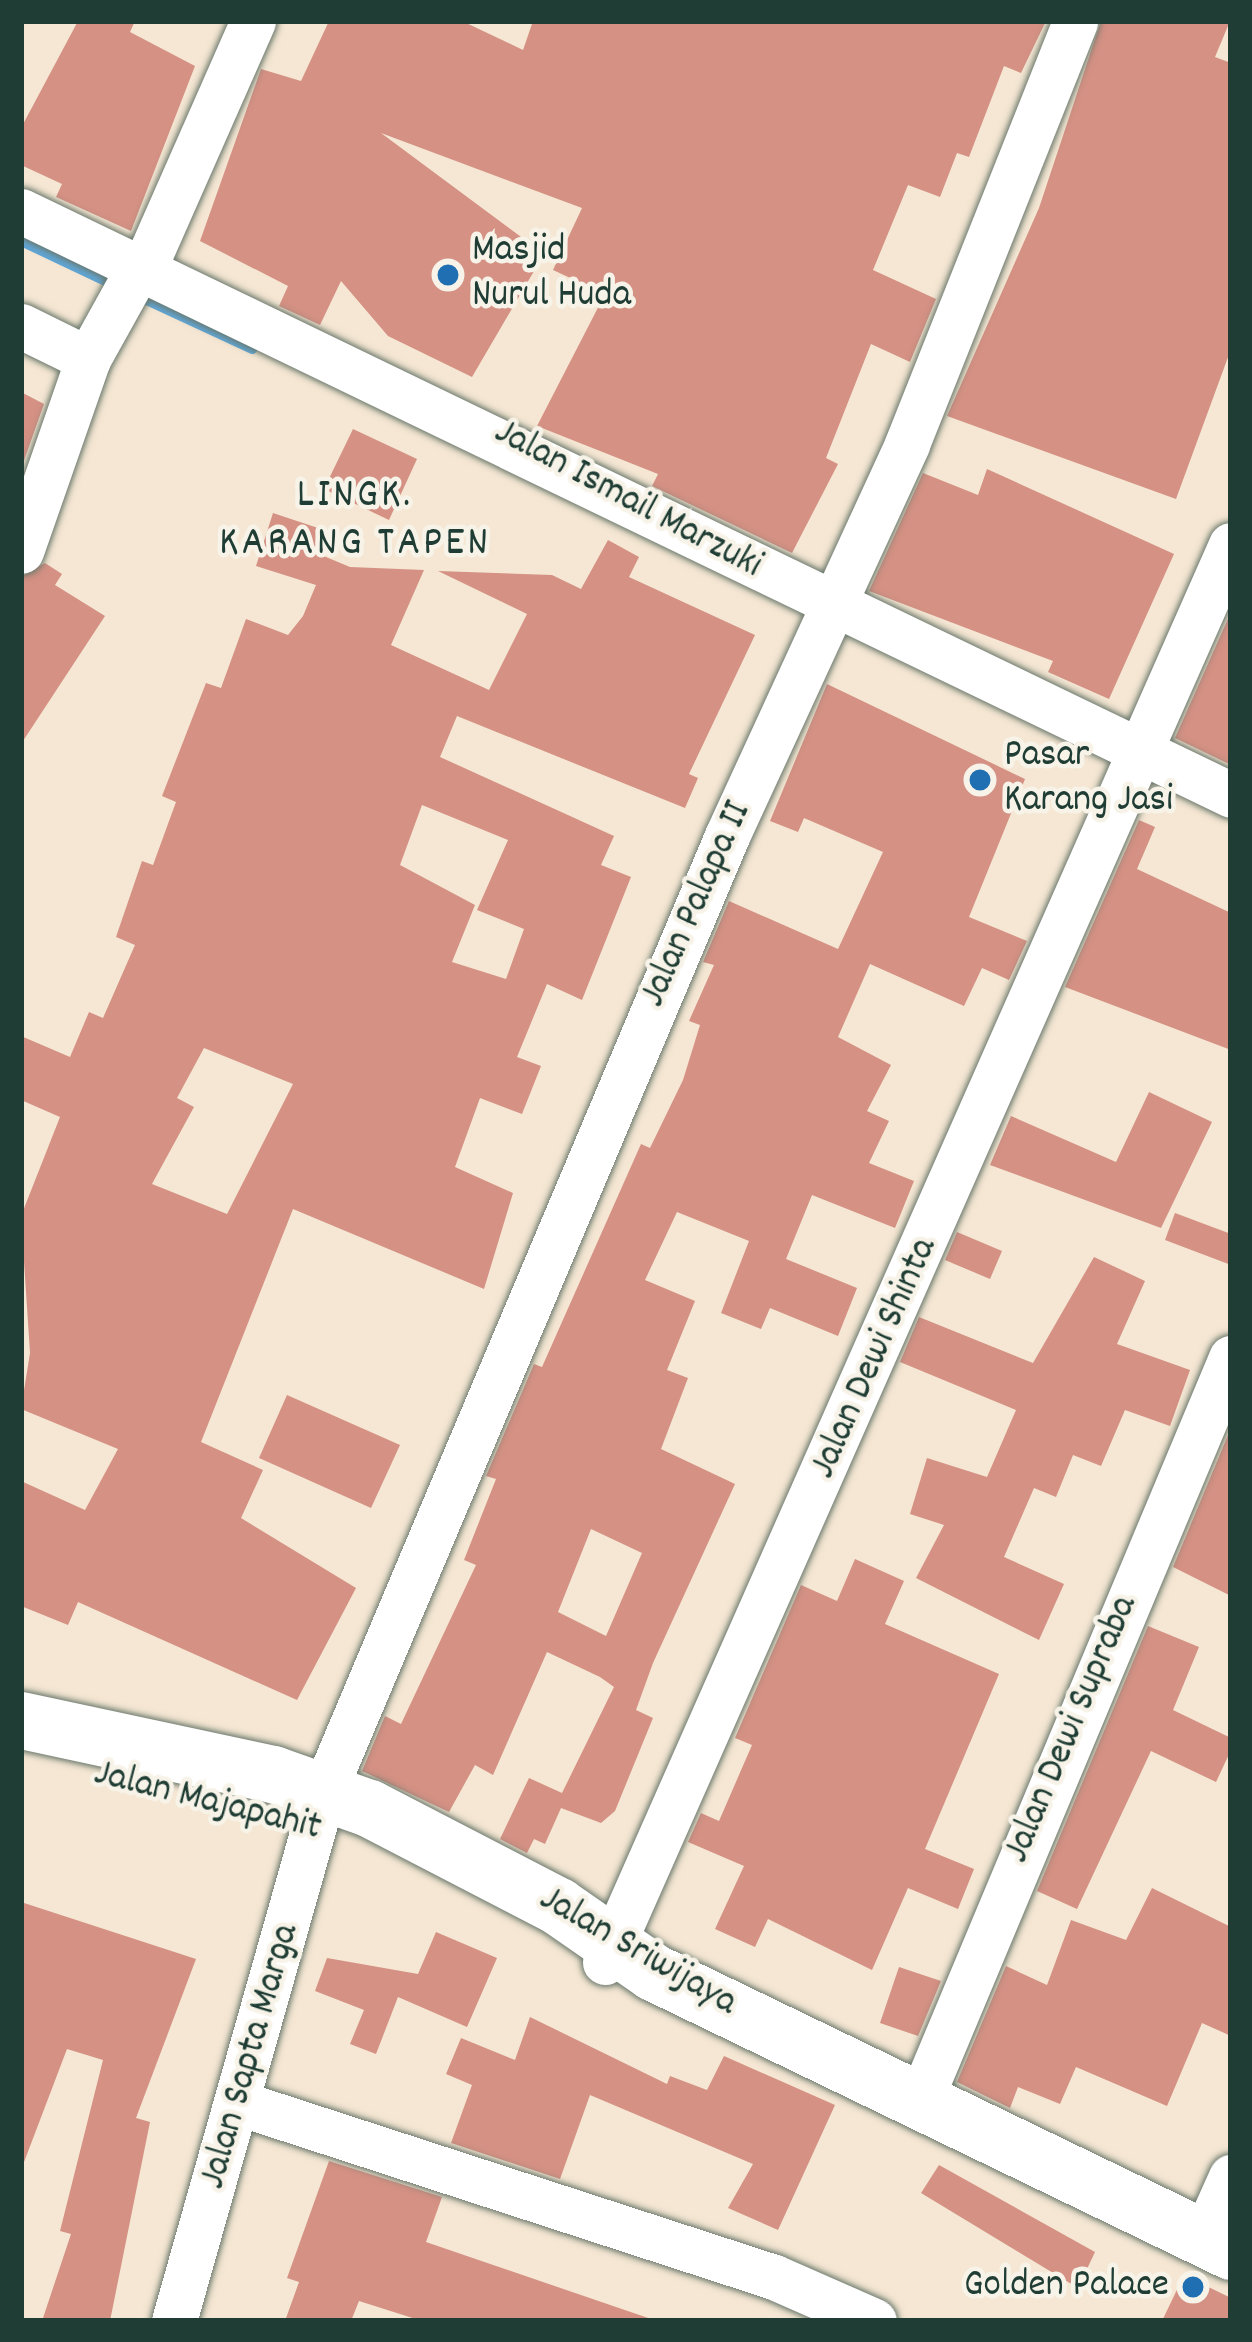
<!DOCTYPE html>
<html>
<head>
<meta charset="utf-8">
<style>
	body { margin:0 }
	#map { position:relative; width:1252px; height:2342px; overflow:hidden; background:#f5e7d3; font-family:Dekko,sans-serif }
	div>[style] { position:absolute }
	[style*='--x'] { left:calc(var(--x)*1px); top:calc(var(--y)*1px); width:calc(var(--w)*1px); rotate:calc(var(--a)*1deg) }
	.stream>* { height:10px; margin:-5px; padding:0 5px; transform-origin:5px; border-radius:5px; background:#60a6d6 }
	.building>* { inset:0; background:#d49184 }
	.roads { filter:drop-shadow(0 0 3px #6a786c) drop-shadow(0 0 3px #6a786c) }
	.minor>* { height:45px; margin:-22.5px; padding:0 22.5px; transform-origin:22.5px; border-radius:22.5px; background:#fff }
	.major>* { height:57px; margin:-28.5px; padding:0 28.5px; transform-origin:28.5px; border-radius:28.5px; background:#fff }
	.dots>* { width:33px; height:33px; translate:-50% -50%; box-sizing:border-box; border:6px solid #f7f3e8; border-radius:50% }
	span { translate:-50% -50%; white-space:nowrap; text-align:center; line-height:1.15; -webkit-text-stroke:9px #f7f3e8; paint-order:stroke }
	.poi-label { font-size:39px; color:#1f3d34 }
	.left { translate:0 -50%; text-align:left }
	.right { translate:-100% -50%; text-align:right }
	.street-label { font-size:39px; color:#1f3d34 }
	.neighbourhood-label { font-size:42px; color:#1f3d34; letter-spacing:3px }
	.frame { position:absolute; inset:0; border:24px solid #1f3d34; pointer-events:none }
</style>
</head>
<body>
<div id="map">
	<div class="stream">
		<i style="--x:21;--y:241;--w:105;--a:25.3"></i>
		<i style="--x:138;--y:296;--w:126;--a:24.9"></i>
	</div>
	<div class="building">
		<i style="clip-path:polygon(78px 21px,135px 21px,130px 32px,195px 66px,131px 231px,56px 197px,62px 184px,21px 165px,21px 128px)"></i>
		<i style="clip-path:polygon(329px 21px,462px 21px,523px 50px,533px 21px,1046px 21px,1021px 73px,1004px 66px,969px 157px,957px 153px,940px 197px,908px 185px,873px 270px,936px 299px,910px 362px,871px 344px,826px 458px,838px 464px,792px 553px,652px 486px,658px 474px,537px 426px,605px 294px,553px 270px,582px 208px,381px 133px,544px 254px,472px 377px,388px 336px,341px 281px,320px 325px,279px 306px,288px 286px,200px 241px,261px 69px,301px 81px)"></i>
		<i style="clip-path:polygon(1101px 21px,1230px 21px,1215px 57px,1231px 63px,1231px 349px,1176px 499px,947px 416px,1039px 208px)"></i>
		<i style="clip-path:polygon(21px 392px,44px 404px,21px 469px)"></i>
		<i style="clip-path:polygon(353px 429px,417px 459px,389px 520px,324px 489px)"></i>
		<i style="clip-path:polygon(987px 469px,1174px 554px,1109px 699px,1048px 672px,1053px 661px,869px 591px,923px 473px,978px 495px)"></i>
		<i style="clip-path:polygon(evenodd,273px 513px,321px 529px,314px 552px,350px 567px,424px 570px,391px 645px,489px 690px,527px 614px,438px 571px,552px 575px,581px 589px,608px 540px,639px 557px,629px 577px,755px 635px,689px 774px,698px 778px,685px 808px,457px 716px,440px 757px,614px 836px,601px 865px,631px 877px,582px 1000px,547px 984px,517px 1057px,541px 1066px,522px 1114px,480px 1098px,455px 1167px,513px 1193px,484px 1289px,293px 1209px,201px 1442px,263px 1470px,241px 1518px,356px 1588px,297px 1700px,78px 1602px,68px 1625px,21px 1606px,21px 1481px,85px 1510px,118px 1449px,21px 1409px,30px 1353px,21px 1216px,60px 1117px,21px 1100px,21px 1036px,70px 1057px,89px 1012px,103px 1018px,135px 945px,116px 937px,142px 861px,153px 865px,176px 802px,162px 796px,206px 683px,221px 688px,246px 619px,288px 635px,303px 616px,316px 585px,256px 566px,273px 513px,422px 805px,508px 840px,477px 910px,524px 929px,506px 979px,452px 962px,475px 905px,400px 865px,422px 805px,273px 513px,204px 1048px,293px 1084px,227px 1214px,152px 1184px,194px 1107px,177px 1098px,204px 1048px)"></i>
		<i style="clip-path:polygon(45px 563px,62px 574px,55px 585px,105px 616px,21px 744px,21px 577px)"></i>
		<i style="clip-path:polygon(1231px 612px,1231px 765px,1175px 738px)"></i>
		<i style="clip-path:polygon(evenodd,827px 684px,1025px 779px,969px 917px,1027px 941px,1009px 980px,982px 968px,964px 1006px,870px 964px,838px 1037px,891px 1065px,867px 1111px,889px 1121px,869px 1163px,914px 1181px,895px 1228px,812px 1195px,786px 1259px,857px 1288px,838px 1336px,770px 1308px,761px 1329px,721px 1313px,749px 1241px,677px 1212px,645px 1280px,695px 1301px,667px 1370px,688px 1378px,661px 1449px,735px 1484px,653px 1663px,636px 1710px,653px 1718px,615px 1811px,601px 1823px,561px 1808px,545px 1844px,534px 1839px,527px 1853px,500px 1839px,529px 1778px,562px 1793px,614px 1687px,600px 1677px,547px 1652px,493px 1775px,475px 1765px,449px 1812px,362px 1771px,385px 1716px,401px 1724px,476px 1565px,464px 1560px,496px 1479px,486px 1476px,534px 1364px,542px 1367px,641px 1144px,650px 1148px,683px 1080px,700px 1025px,689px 1021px,714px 965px,703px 962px,729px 901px,838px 949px,883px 852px,804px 818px,798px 832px,770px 821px,827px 684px,591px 1529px,642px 1553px,606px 1636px,558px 1612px,591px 1529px)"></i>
		<i style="clip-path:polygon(1139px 820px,1155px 827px,1137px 869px,1231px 913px,1231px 1050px,1065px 987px)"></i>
		<i style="clip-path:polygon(1149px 1092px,1212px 1122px,1161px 1228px,990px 1165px,1011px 1116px,1116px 1162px)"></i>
		<i style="clip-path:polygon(1175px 1213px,1231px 1234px,1231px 1265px,1165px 1240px)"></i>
		<i style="clip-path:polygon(957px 1232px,1002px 1251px,990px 1279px,945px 1260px)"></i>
		<i style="clip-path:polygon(1094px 1257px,1145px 1281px,1117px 1344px,1190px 1370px,1170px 1426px,1125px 1410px,1101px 1466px,1073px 1455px,1056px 1497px,1034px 1488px,1004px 1557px,1064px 1584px,1039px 1640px,916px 1578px,944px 1525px,910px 1514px,927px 1458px,987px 1477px,1016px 1410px,900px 1362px,919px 1317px,1033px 1363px)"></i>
		<i style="clip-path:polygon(287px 1395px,400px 1445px,371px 1508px,259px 1458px)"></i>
		<i style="clip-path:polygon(1231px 1428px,1231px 1596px,1173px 1567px)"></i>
		<i style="clip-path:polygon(855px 1559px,904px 1581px,885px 1624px,999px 1674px,925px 1849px,974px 1869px,958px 1909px,908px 1888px,872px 1970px,768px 1919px,755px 1947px,715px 1929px,744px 1866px,688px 1842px,701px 1813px,719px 1821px,752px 1745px,735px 1738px,801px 1585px,837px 1601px)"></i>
		<i style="clip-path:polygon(1148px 1626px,1199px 1647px,1173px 1710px,1231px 1738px,1231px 1750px,1216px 1782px,1151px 1751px,1077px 1909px,1037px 1891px)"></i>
		<i style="clip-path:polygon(1152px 1888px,1231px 1927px,1231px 2036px,1202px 2023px,1167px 2106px,1076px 2067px,1060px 2104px,1018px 2087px,1010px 2108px,957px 2082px,1006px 1966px,1047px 1985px,1071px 1920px,1126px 1940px)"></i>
		<i style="clip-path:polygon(21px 1902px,196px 1959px,136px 2118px,150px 2122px,110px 2321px,42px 2321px,71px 2234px,60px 2231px,103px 2060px,67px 2049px,21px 2170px)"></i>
		<i style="clip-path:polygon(436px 1932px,497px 1958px,467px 2027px,398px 1997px,376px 2054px,350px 2044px,364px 2010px,315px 1991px,327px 1958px,418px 1974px)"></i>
		<i style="clip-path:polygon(899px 1967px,941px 1981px,918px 2036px,880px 2023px)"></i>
		<i style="clip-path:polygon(530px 2017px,667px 2084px,670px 2076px,707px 2090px,724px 2056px,835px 2105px,778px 2230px,728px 2208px,753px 2164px,590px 2095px,560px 2179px,451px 2143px,472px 2085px,446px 2074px,461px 2038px,515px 2060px)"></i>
		<i style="clip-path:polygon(329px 2161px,442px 2197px,426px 2242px,657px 2321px,422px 2321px,359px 2301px,351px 2321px,285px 2321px,299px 2282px,287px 2278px)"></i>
		<i style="clip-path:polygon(939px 2165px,1095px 2252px,1078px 2288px,921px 2193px)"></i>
		<i style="clip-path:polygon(1184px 2275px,1231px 2298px,1231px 2321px,1162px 2321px)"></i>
	</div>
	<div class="roads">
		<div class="minor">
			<i style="--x:21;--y:211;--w:1344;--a:25.76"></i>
			<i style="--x:145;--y:266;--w:268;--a:-66.2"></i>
			<i style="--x:21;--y:326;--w:75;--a:26.2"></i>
			<i style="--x:88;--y:359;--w:203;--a:109.2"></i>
			<i style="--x:88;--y:359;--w:107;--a:-61"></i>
			<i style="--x:605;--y:1962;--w:1549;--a:-66.17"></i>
			<i style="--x:919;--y:2103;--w:808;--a:-67.28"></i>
			<i style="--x:242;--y:2104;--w:559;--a:18.01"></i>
			<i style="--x:774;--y:2277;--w:109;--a:23.7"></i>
			<i style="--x:1204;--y:2237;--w:66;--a:-65.8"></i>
			<i style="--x:174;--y:2321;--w:551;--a:-74.2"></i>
			<i style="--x:324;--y:1791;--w:1037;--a:-67.12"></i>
			<i style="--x:727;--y:836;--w:431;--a:-65.3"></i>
			<i style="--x:907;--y:444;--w:455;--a:-68.3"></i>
		</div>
		<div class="major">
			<i style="--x:21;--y:1720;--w:258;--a:12.1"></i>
			<i style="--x:273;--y:1774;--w:102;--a:19.5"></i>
			<i style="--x:369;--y:1808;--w:213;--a:27.4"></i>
			<i style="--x:558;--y:1906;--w:116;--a:34.8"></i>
			<i style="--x:653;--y:1972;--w:642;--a:25.77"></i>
		</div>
	</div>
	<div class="dots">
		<i style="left:448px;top:275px;background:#1f6fb2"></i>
		<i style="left:980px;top:780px;background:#1f6fb2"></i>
		<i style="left:1193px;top:2287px;background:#1f6fb2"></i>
	</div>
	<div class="poi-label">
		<span class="left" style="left:472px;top:275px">Masjid<br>Nurul Huda</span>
		<span class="left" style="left:1004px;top:780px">Pasar<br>Karang Jasi</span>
		<span class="right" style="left:1169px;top:2287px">Golden Palace</span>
	</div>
	<div class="street-label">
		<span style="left:627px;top:501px;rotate:28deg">Jalan Ismail Marzuki</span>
		<span style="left:698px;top:905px;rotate:-66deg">Jalan Palapa II</span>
		<span style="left:876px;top:1359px;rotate:-66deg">Jalan Dewi Shinta</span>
		<span style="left:1073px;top:1730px;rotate:-67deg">Jalan Dewi Supraba</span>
		<span style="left:207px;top:1803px;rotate:14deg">Jalan Majapahit</span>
		<span style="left:637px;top:1953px;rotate:30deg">Jalan Sriwijaya</span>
		<span style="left:252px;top:2057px;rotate:-74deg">Jalan Sapta Marga</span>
	</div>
	<div class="neighbourhood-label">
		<span style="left:355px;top:521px">LINGK.<br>KARANG TAPEN</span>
	</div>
	<div class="frame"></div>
</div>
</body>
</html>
